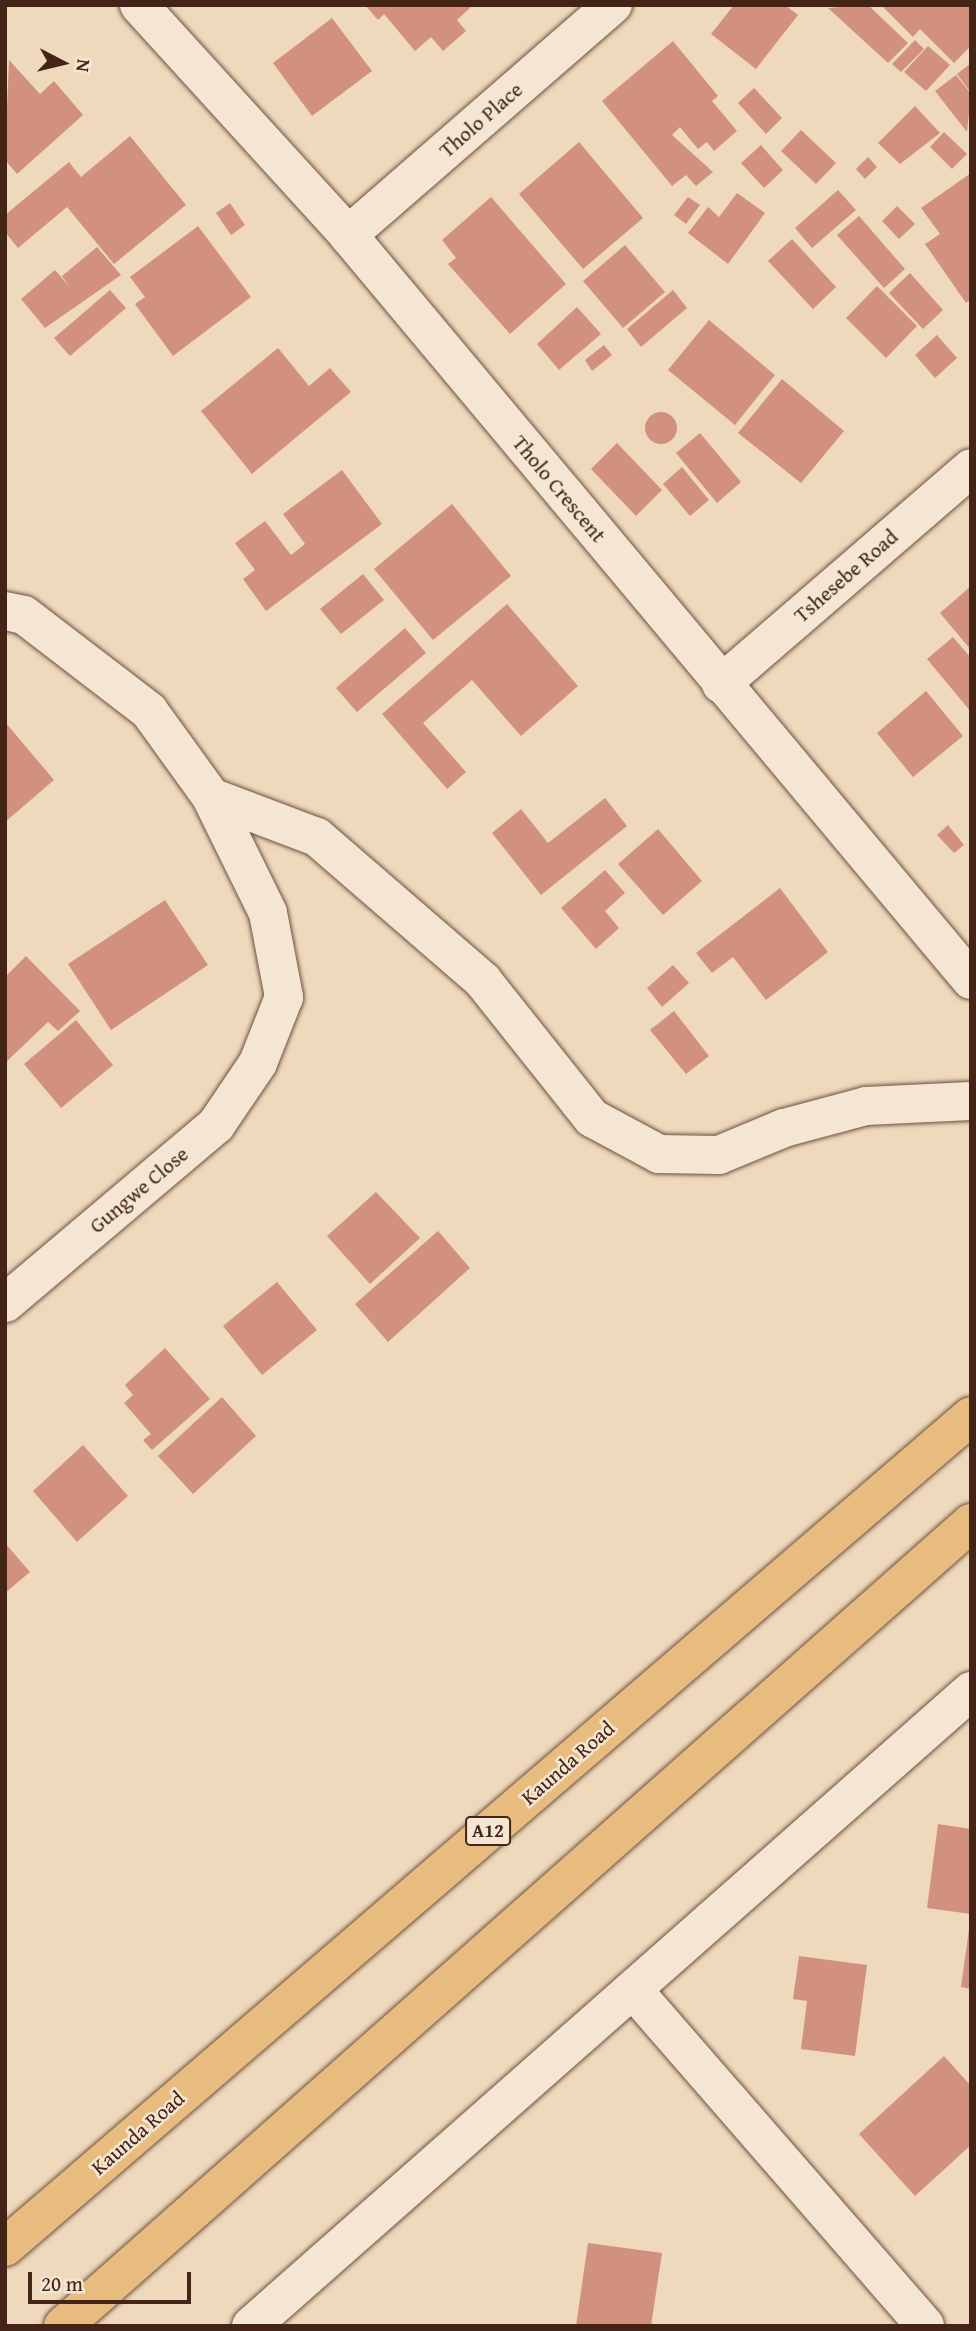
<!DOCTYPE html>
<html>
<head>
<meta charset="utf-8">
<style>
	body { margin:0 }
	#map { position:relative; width:976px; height:2331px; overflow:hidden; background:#efd9bc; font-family:"Gentium Book Plus",serif }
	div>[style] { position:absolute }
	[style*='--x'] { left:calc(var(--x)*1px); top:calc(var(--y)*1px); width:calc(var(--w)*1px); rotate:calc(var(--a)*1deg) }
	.building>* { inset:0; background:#d1917e }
	.round { border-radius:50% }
	.roads { filter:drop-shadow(0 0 2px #6e5140) drop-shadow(0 0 2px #6e5140) }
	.minor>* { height:38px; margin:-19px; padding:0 19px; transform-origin:19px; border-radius:19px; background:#f5e6d3 }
	.primary>* { height:38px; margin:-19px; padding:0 19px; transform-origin:19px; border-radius:19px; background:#e8bc7e }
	span { translate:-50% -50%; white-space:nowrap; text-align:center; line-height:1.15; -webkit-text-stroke:5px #f5e6d3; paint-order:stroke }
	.shield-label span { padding:2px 5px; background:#f5e6d3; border:2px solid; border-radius:5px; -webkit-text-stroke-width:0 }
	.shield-label { font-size:19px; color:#432416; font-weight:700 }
	.street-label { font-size:21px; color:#432416 }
	.frame { position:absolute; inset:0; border:7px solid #432416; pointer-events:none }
	.north { position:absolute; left:28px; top:28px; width:70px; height:70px; -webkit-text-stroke:5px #f5e6d3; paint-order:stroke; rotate:97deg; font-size:19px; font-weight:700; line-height:28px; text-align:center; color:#432416 }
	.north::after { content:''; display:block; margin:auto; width:24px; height:32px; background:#432416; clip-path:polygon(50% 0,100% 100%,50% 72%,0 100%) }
	.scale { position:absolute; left:28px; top:2272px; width:163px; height:32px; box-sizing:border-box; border:4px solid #432416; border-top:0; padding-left:9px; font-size:21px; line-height:24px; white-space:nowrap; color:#432416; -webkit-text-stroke:5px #f5e6d3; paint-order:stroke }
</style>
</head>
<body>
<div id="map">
	<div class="building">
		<i style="clip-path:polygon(365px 5px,473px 5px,457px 20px,466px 31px,443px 51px,431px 37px,415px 51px,384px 14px,378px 20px)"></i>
		<i style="clip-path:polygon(734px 5px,785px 5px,798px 15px,756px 69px,711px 34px)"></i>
		<i style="clip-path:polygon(868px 5px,908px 43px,888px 63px,828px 8px)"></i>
		<i style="clip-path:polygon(881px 5px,971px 5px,971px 46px,954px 63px,920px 29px,913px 37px)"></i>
		<i style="clip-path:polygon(332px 18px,372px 71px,312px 116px,273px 63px)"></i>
		<i style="clip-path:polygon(915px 40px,924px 49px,901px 72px,892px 64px)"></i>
		<i style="clip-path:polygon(673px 41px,718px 96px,712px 101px,737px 131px,714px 151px,707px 142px,698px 149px,680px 127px,672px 135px,713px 172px,696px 186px,686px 175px,672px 186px,602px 101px)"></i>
		<i style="clip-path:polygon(928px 46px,950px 65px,926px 91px,904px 72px)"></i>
		<i style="clip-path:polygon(9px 60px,40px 94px,54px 81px,83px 115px,17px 174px,5px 160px)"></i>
		<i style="clip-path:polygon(971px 63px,971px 93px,957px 74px)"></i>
		<i style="clip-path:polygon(956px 75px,971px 94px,967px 132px,935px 91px)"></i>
		<i style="clip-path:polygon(754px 88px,782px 118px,766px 134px,738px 103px)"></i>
		<i style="clip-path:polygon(915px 106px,940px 133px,900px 164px,878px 143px)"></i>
		<i style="clip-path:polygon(801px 130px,836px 163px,816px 184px,781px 151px)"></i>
		<i style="clip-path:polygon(944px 132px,967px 154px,952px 169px,930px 147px)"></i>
		<i style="clip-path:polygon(130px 136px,186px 205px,114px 264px,67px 207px,18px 248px,5px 232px,5px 215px,69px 162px,81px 177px)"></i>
		<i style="clip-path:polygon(579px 142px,643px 218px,583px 269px,519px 194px)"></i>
		<i style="clip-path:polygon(761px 145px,783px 170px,764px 188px,741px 163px)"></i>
		<i style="clip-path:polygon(868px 157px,877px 167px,865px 179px,856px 169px)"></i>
		<i style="clip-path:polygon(971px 173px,971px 299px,966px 303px,925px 244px,940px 234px,921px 208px)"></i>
		<i style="clip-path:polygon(838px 190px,856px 210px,812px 248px,795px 228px)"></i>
		<i style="clip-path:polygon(737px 193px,765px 213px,728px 264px,688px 233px,708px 207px,719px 217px)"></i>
		<i style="clip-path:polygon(491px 197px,566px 284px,510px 334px,448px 264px,456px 258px,442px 240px)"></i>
		<i style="clip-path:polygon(688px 197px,700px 205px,686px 224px,674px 215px)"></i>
		<i style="clip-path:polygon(230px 203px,245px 225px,231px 235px,216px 213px)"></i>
		<i style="clip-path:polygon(897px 206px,915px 224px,899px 239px,882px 221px)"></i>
		<i style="clip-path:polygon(859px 216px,905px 269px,884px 288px,837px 235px)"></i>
		<i style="clip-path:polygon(198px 226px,251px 297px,173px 356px,135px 304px,145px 297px,130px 277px)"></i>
		<i style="clip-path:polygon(792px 239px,836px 287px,813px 309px,768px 261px)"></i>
		<i style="clip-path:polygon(625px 245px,665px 292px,623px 328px,583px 281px)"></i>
		<i style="clip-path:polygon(97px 247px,121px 275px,45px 328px,21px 299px,55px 270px,69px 286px,62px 276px)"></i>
		<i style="clip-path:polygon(910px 273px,943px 310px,923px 329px,889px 293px)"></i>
		<i style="clip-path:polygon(877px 286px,917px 326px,886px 358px,846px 318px)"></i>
		<i style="clip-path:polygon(110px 290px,126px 308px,70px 356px,54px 338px)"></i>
		<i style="clip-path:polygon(673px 290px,687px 308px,641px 347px,627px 329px)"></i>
		<i style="clip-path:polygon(577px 307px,601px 334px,559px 370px,537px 344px)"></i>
		<i style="clip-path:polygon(709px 320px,775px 375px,735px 425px,668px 370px)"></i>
		<i style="clip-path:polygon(937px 335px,957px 358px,935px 378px,915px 355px)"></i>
		<i style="clip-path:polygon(604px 345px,612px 355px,592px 371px,585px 360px)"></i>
		<i style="clip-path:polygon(278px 348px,309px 386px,330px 368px,351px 392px,252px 474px,201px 411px)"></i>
		<i style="clip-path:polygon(782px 379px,844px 431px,801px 483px,738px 433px)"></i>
		<i class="round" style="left:645px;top:412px;width:32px;height:32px"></i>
		<i style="clip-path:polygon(700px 433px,741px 482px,717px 503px,676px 453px)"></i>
		<i style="clip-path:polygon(617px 443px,662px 490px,636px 516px,591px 469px)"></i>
		<i style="clip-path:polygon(682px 467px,709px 500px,690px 516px,663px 484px)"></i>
		<i style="clip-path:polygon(342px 470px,382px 524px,266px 611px,243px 579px,255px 570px,235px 543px,265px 521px,291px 555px,305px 544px,283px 514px)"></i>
		<i style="clip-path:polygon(452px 504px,511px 576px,433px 640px,374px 569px)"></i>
		<i style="clip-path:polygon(363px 574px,384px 600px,341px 634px,320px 609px)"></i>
		<i style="clip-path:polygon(971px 586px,971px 650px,940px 613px)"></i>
		<i style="clip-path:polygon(507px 604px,578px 686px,521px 736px,472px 680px,423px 723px,466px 772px,447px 789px,382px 714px)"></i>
		<i style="clip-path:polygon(405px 628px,426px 653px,357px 712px,336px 688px)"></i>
		<i style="clip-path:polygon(953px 637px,971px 658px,971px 712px,927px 659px)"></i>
		<i style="clip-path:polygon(926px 691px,963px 736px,913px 777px,877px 733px)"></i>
		<i style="clip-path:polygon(5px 722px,54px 780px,5px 822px)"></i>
		<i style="clip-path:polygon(605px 798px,627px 826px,541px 895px,492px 833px,521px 809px,548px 843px)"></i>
		<i style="clip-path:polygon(948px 825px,964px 845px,954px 853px,937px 835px)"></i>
		<i style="clip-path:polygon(658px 829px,702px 881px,663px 915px,618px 864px)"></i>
		<i style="clip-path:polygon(605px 870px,625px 893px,605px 911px,619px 928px,596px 949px,561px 908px)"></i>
		<i style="clip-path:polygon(780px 888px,828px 952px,766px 1000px,733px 957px,712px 973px,696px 953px)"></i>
		<i style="clip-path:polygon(165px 900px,208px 965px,111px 1030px,68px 964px)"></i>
		<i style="clip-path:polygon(26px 956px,80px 1011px,58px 1031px,48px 1022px,5px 1063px,5px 977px)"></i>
		<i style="clip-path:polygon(673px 965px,689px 983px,662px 1007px,647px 988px)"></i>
		<i style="clip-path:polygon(674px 1011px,709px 1056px,686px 1074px,650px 1030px)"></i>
		<i style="clip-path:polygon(76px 1020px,113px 1065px,61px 1108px,24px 1064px)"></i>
		<i style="clip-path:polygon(376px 1192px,420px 1238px,370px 1284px,327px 1236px)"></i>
		<i style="clip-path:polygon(438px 1231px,470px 1268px,388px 1342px,355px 1304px)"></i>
		<i style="clip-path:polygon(277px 1282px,317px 1330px,262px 1375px,223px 1326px)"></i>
		<i style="clip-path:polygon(165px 1348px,210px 1399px,152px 1450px,143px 1440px,151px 1434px,124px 1403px,133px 1395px,125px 1385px)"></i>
		<i style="clip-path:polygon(222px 1397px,256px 1436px,193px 1494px,158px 1456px)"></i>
		<i style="clip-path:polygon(83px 1445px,128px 1496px,77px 1542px,33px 1491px)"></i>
		<i style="clip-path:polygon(5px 1543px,30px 1572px,5px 1593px)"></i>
		<i style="clip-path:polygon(938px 1824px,971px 1829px,971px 1914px,927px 1908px)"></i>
		<i style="clip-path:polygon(969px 1929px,971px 1929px,971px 1989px,961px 1987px)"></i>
		<i style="clip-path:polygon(799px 1956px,867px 1965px,855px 2056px,801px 2049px,807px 2001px,793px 1999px)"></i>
		<i style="clip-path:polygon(944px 2056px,971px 2086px,971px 2145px,915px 2196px,859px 2134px)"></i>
		<i style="clip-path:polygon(588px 2243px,662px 2253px,651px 2326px,576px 2326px)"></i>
	</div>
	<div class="roads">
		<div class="minor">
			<i style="--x:139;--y:5;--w:311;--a:47.7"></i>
			<i style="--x:348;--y:235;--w:971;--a:50.1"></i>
			<i style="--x:348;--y:235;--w:351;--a:-41"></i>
			<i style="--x:5;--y:611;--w:19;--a:12"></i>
			<i style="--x:24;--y:615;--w:158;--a:37.5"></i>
			<i style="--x:149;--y:711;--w:106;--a:54.2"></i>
			<i style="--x:211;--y:797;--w:129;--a:63.8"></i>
			<i style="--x:268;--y:913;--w:86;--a:79.2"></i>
			<i style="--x:284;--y:997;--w:71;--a:111.5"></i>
			<i style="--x:258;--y:1063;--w:75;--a:124.1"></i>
			<i style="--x:216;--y:1125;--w:276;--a:139.8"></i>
			<i style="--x:721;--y:684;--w:330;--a:-40.8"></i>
			<i style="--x:211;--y:797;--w:113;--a:20.7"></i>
			<i style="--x:317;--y:837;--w:220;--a:40.9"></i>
			<i style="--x:483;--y:981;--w:175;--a:51.5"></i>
			<i style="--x:592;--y:1118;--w:76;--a:28.2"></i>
			<i style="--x:659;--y:1154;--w:60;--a:1"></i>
			<i style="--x:719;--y:1155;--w:70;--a:-22.6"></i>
			<i style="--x:784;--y:1128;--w:85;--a:-15"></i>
			<i style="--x:866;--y:1106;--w:105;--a:-2.7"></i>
			<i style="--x:635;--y:1992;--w:442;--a:49"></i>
			<i style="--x:251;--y:2326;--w:960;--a:-41.41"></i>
		</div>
		<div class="primary">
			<i style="--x:5;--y:2247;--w:1274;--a:-40.7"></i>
			<i style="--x:63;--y:2326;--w:1212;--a:-41.49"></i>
		</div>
	</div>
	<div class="shield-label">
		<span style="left:488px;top:1831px">A12</span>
	</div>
	<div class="street-label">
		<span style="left:481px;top:120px;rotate:-41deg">Tholo Place</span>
		<span style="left:559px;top:489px;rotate:50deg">Tholo Crescent</span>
		<span style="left:846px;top:576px;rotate:-41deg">Tshesebe Road</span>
		<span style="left:139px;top:1190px;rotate:-40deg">Gungwe Close</span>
		<span style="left:568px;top:1763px;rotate:-41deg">Kaunda Road</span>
		<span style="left:138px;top:2133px;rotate:-41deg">Kaunda Road</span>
	</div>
	<div class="frame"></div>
	<div class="north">N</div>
	<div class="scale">20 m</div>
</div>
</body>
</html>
